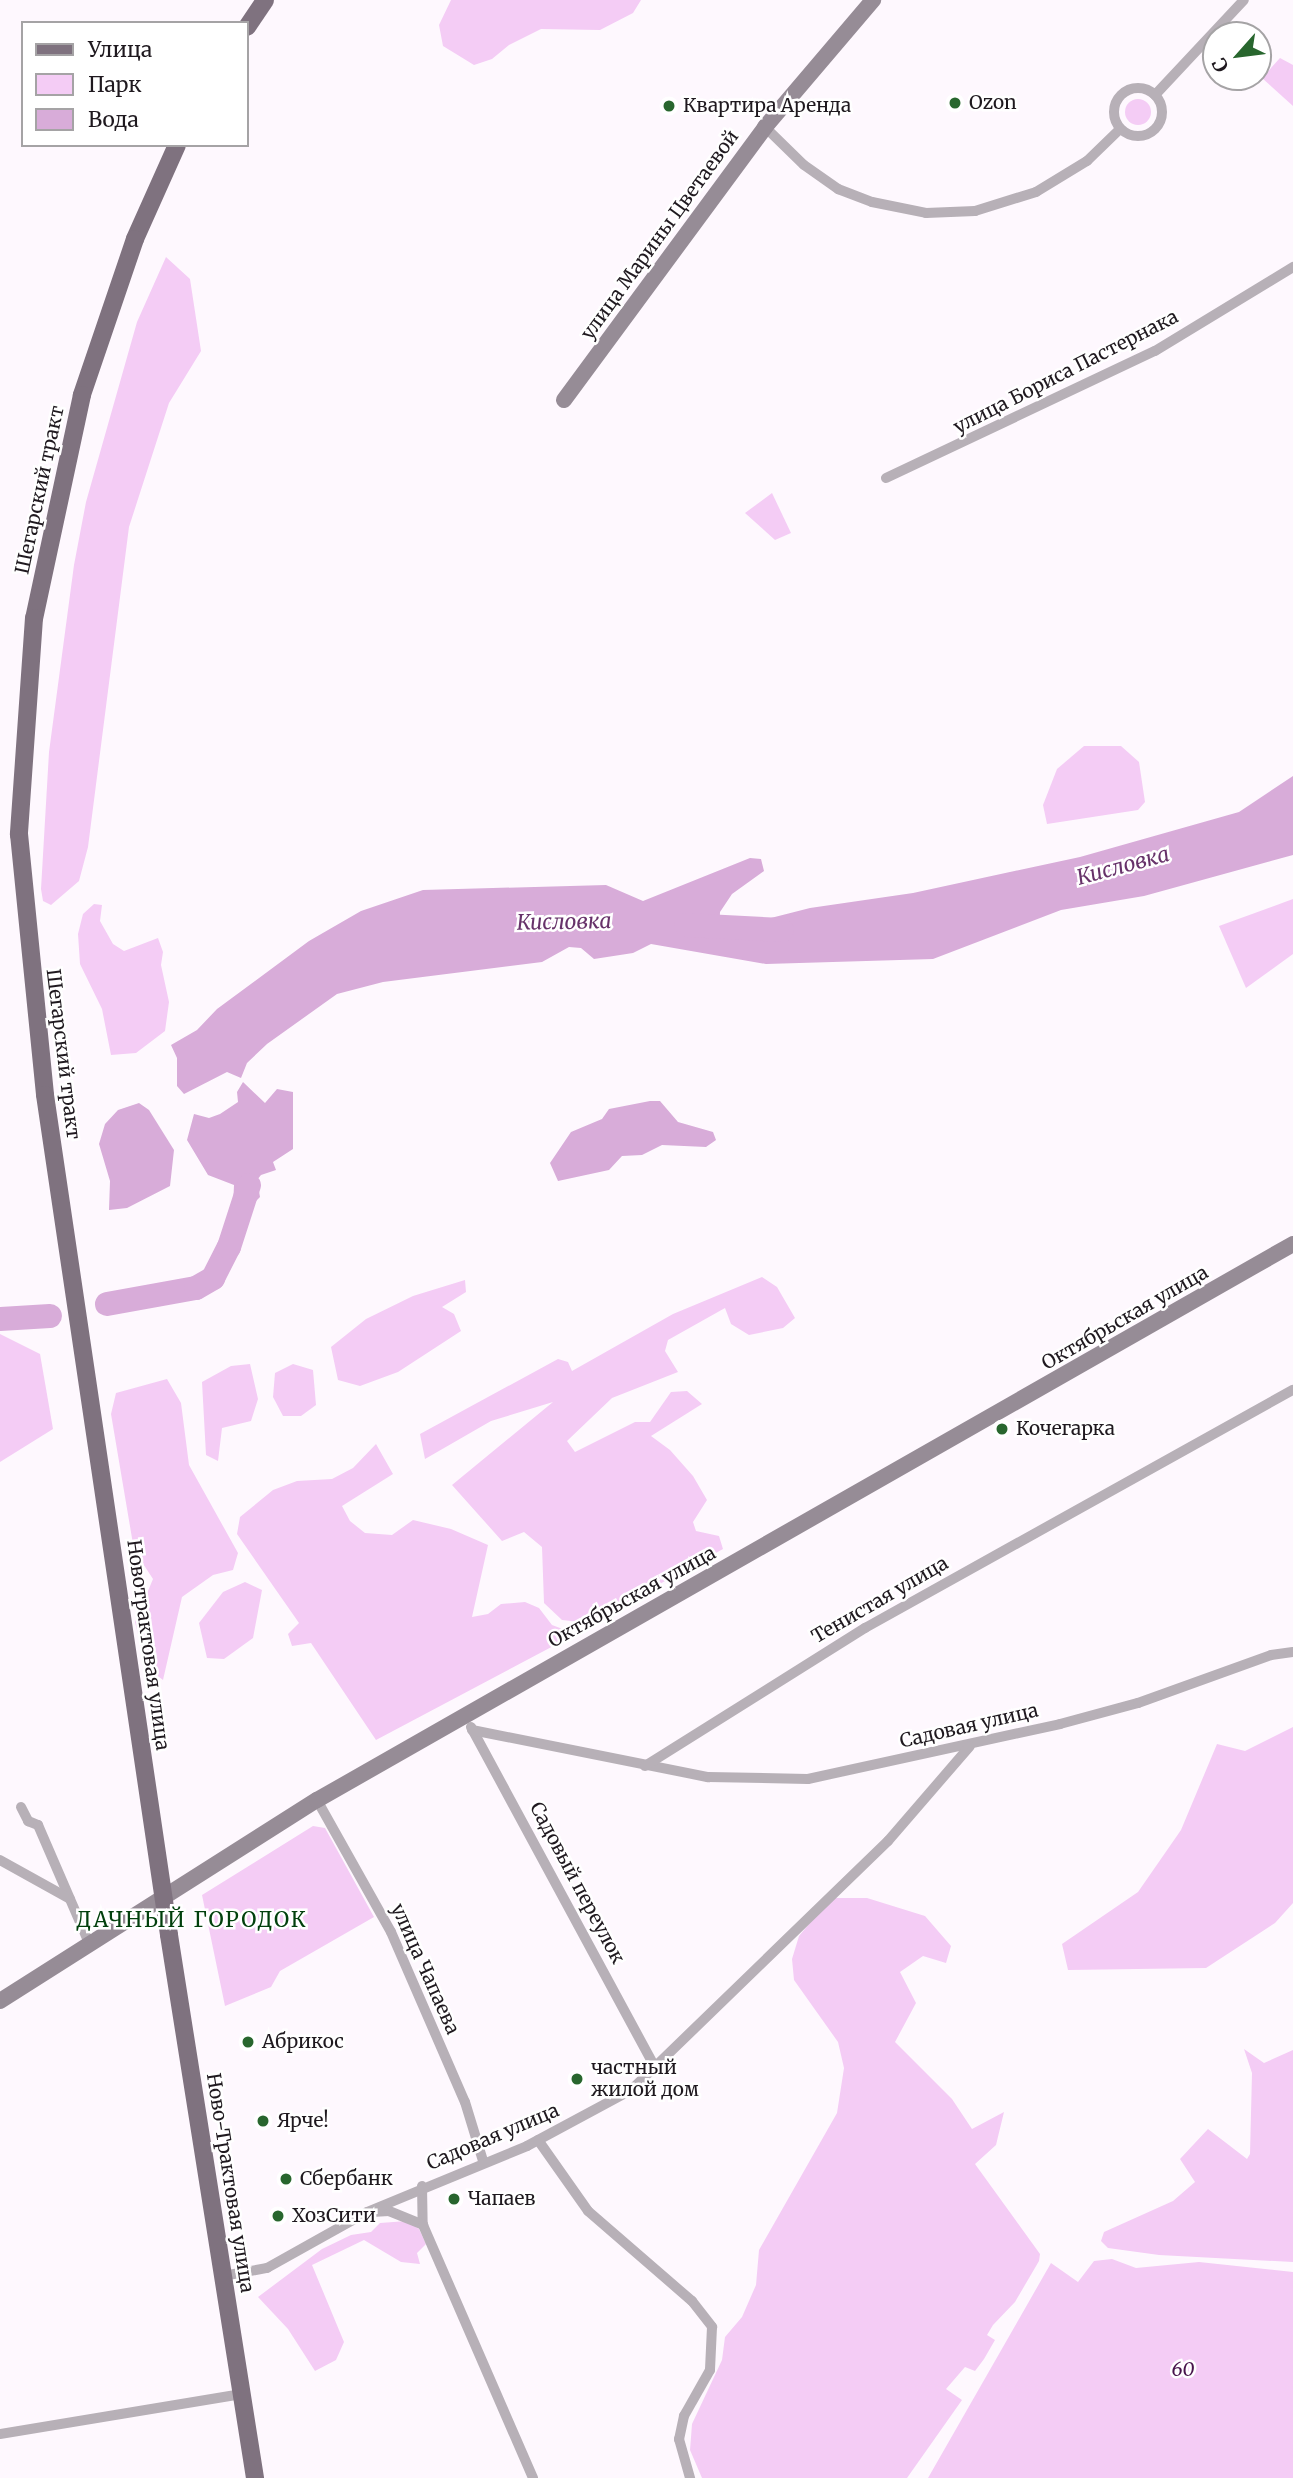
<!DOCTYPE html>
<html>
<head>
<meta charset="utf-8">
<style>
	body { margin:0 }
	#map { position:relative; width:1293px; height:2478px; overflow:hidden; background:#fef8fe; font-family:Merriweather,serif }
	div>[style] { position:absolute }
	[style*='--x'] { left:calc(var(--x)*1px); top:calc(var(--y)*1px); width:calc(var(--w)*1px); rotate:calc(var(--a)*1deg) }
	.green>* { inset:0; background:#f4ccf5 }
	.round { border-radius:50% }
	.water>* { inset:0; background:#d8acd9 }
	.river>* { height:24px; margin:-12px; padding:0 12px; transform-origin:12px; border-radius:12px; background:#d8acd9 }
	.street>* { height:10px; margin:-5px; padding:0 5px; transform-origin:5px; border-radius:5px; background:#b7b0b7 }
	.street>.ring { margin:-5px; padding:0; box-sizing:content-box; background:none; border:10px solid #b7b0b7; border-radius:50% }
	.secondary>* { height:16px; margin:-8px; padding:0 8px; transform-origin:8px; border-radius:8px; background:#968c96 }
	.primary>* { height:18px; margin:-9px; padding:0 9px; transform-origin:9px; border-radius:9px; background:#7f727f }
	.dots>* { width:19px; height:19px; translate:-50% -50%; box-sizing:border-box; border:4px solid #fff; border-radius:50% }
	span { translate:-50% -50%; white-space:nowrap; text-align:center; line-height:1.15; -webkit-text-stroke:5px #fff; paint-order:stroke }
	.poi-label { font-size:19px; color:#1f191f }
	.left { translate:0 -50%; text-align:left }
	.street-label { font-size:19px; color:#1f191f }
	.park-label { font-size:19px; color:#48144c; font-style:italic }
	.water-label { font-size:21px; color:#67326a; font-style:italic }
	.neighbourhood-label { font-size:21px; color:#02400d; letter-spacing:2px }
	.legend { position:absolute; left:21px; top:21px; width:228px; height:126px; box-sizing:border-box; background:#fff; border:2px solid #a5a3a5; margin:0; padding:9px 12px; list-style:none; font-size:21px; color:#1f191f }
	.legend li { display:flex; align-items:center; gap:14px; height:35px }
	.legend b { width:35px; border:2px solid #a5a3a5 }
	.north { position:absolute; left:1202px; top:21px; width:70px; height:70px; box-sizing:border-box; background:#fff; border:2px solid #a5a3a5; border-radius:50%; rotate:242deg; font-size:19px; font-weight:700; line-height:28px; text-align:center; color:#1f191f }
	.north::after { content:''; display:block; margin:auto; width:24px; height:32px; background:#28662e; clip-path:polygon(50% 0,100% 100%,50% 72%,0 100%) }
</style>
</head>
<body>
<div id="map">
	<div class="green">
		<i style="clip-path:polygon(451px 0,641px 0,633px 13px,600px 30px,541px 29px,509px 45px,492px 59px,474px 65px,443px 46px,439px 25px)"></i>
		<i style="clip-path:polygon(1280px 58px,1293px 65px,1293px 106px,1262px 78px)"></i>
		<i class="round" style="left:1125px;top:99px;width:26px;height:26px"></i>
		<i style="clip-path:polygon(166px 257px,190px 279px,201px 351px,169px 403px,129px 527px,88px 847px,79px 881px,51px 905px,43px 901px,41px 889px,49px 752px,74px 565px,86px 502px,137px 322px)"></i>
		<i style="clip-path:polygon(772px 493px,791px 533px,775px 540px,745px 513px)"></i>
		<i style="clip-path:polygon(1084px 746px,1121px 746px,1139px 762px,1145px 802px,1138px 810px,1047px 824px,1043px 805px,1057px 769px)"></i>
		<i style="clip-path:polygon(1293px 899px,1293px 954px,1246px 988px,1219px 926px)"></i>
		<i style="clip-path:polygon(94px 904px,102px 905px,100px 921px,113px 944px,124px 951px,158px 938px,163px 952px,161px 965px,169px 1002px,165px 1031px,136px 1053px,111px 1055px,102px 1009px,80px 964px,78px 934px,83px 914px)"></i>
		<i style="clip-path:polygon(762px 1277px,777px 1287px,795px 1318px,783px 1328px,749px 1335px,731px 1324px,725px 1308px,668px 1340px,665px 1351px,678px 1372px,612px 1398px,567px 1441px,575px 1452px,635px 1422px,650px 1422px,671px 1392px,687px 1391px,702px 1404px,651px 1436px,670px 1450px,693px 1476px,707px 1500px,693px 1522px,696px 1531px,719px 1536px,723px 1549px,589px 1623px,562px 1620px,544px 1603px,542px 1547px,524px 1532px,502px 1541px,452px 1485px,553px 1402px,491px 1421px,425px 1459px,420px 1434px,558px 1359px,568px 1362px,572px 1371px,673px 1314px)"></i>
		<i style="clip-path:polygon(465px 1280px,466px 1292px,442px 1307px,454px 1314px,461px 1331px,398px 1372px,360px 1386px,338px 1380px,331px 1347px,366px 1319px,413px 1296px)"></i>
		<i style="clip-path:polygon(0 1334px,40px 1354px,53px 1429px,0 1462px)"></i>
		<i style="clip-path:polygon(250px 1364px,258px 1399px,251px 1421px,222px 1428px,218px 1461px,206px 1455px,202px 1382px,231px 1366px)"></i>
		<i style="clip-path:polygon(293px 1364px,313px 1370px,316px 1405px,301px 1416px,283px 1416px,273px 1397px,275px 1373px)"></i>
		<i style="clip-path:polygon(167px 1379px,181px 1403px,189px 1465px,238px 1553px,233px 1570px,213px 1575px,182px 1597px,163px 1680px,146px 1667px,135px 1622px,153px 1579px,134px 1550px,111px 1414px,116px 1393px)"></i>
		<i style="clip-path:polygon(376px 1444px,393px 1474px,342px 1506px,350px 1521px,365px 1533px,392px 1535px,413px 1520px,451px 1529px,488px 1545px,472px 1617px,488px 1614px,501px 1604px,525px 1602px,539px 1608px,552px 1625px,576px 1634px,376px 1740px,311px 1643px,292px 1646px,288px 1634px,299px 1623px,237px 1534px,240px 1517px,273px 1490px,297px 1481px,332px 1479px,353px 1468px)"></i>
		<i style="clip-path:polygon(245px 1582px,262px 1590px,253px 1638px,224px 1659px,207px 1658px,199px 1623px,223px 1592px)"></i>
		<i style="clip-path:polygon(1293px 1727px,1293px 1903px,1275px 1923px,1206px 1968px,1068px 1970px,1062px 1944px,1138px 1892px,1181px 1830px,1217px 1744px,1245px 1751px)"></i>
		<i style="clip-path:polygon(313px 1826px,325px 1828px,374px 1917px,280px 1971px,271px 1987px,225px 2006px,202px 1895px)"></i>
		<i style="clip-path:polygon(831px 1898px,867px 1898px,925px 1916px,951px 1946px,946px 1963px,923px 1956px,900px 1972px,916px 2003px,895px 2042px,952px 2099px,972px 2129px,1004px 2112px,996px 2145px,975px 2164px,1040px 2254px,1039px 2261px,1015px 2302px,993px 2325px,987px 2335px,995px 2340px,984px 2359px,975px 2371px,965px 2367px,946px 2389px,962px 2400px,907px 2478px,702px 2478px,690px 2450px,692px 2424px,722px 2360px,725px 2337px,742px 2317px,756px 2285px,759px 2250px,837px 2113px,844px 2068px,838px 2042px,794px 1980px,792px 1959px,799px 1936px)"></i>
		<i style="clip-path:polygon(1244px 2049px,1264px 2063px,1293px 2050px,1293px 2262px,1159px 2255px,1108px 2248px,1101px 2241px,1104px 2232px,1173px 2201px,1195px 2182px,1180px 2159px,1208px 2129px,1247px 2159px,1250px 2154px,1252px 2073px)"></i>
		<i style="clip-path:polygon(407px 2221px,419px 2229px,426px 2244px,417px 2253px,420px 2264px,401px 2262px,364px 2240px,312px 2265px,344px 2342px,336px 2360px,315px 2371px,288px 2329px,258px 2297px,322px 2249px,351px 2235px,371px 2232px,380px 2223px)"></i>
		<i style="clip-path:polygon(1112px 2259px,1136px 2268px,1199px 2262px,1293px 2272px,1293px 2478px,928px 2478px,1051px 2263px,1078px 2282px,1094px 2261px)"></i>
	</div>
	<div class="water">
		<i style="clip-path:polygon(1293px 776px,1293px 855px,1144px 896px,1061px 910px,933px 959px,766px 964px,651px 944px,633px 953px,594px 959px,581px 948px,569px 947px,542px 962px,383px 982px,337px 994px,267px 1044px,247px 1063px,241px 1078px,227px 1072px,184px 1094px,177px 1086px,177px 1058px,171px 1045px,197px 1030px,217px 1009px,309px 941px,361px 911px,423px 890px,606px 885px,643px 901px,750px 858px,761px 859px,764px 871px,732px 894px,720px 912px,719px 937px,733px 936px,763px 920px,810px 908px,913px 893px,1080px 857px,1239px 812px)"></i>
		<i style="clip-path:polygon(243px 1082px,265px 1103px,277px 1089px,293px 1092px,293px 1149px,273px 1162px,276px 1170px,261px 1175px,257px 1180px,260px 1197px,239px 1218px,233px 1208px,234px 1185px,208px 1175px,187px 1140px,194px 1114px,209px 1118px,220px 1114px,238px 1102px,237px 1092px)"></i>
		<i style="clip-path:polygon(650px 1101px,660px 1101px,678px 1122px,713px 1132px,716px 1140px,706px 1147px,662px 1145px,642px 1155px,622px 1156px,609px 1170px,558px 1181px,550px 1163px,571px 1132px,602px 1119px,609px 1109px)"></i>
		<i style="clip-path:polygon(139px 1103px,149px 1110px,174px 1150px,170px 1186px,127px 1208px,109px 1210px,110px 1181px,99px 1144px,105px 1124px,118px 1110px)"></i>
	</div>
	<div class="river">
		<i style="--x:686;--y:925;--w:96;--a:3"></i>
		<i style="--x:107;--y:1304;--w:90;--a:-10.2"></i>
		<i style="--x:196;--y:1288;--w:20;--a:-30"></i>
		<i style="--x:213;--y:1278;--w:35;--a:-63"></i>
		<i style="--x:229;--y:1247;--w:65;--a:-72.1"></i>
		<i style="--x:0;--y:1319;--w:50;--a:-3.4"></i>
	</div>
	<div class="street">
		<i class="ring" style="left:1114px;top:88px;width:38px;height:38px"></i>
		<i style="--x:1155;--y:95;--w:130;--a:-46.9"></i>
		<i style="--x:765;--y:127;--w:54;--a:44.3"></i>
		<i style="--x:804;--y:165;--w:42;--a:35.2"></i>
		<i style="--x:838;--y:189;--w:36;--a:21"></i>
		<i style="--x:872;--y:202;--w:55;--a:11.5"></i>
		<i style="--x:926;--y:213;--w:49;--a:-2.3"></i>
		<i style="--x:975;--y:211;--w:64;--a:-17.3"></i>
		<i style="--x:1036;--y:192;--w:60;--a:-31.3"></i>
		<i style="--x:1087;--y:161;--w:46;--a:-44.1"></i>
		<i style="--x:886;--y:478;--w:297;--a:-25.3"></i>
		<i style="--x:1155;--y:351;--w:162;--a:-31.3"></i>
		<i style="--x:471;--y:1727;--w:389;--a:61.6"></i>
		<i style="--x:472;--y:1730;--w:241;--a:11.3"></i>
		<i style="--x:708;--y:1777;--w:100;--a:1.1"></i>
		<i style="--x:808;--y:1779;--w:258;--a:-12.3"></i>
		<i style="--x:1060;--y:1724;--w:81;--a:-15.1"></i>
		<i style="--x:1138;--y:1703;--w:141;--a:-19.8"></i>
		<i style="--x:1271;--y:1655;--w:22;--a:-8"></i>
		<i style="--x:645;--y:1766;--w:260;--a:-32.1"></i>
		<i style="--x:865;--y:1628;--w:490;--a:-29.1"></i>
		<i style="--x:317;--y:1800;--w:151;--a:60.7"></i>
		<i style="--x:391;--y:1932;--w:185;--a:66.5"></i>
		<i style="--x:465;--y:2102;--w:62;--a:73"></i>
		<i style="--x:21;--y:1807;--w:16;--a:63"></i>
		<i style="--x:28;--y:1821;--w:11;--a:22"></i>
		<i style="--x:38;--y:1825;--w:129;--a:66.6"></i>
		<i style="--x:0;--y:1860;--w:80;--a:29.1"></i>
		<i style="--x:538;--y:2140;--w:87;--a:54.8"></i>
		<i style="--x:588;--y:2211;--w:138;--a:40.9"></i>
		<i style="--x:692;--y:2301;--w:33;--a:52"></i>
		<i style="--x:712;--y:2327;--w:43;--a:92.7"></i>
		<i style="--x:710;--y:2370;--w:53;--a:119.5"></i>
		<i style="--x:684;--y:2416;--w:24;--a:102"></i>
		<i style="--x:679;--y:2439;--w:41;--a:74.2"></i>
		<i style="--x:422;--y:2186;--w:39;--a:89"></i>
		<i style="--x:372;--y:2212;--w:17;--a:-3"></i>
		<i style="--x:389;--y:2211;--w:37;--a:22"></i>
		<i style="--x:423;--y:2225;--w:276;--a:66.5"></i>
		<i style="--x:223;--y:2276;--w:45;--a:-10.3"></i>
		<i style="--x:267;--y:2268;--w:115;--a:-29.2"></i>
		<i style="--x:367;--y:2212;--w:173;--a:-22.4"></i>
		<i style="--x:527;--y:2146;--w:118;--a:-28.3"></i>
		<i style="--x:631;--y:2090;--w:358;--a:-44.1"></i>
		<i style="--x:888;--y:1841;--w:125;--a:-49.2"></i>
		<i style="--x:0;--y:2434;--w:245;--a:-9.4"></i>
	</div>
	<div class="secondary">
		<i style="--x:564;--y:400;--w:339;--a:-53.6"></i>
		<i style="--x:765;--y:127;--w:167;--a:-49.6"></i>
		<i style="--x:0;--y:2001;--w:375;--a:-32.4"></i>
		<i style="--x:317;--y:1800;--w:1123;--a:-29.67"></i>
	</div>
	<div class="primary">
		<i style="--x:247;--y:27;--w:32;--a:-56"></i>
		<i style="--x:177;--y:145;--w:103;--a:114.1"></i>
		<i style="--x:135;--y:239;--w:165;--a:108.8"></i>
		<i style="--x:82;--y:395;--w:228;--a:102.1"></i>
		<i style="--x:34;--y:618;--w:217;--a:94"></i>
		<i style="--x:19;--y:834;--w:262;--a:84.3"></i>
		<i style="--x:45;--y:1095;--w:849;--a:81.6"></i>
		<i style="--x:169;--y:1935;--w:550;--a:81"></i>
	</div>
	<div class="dots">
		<i style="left:955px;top:103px;background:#28662e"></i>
		<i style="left:669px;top:106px;background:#28662e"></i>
		<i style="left:1002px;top:1429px;background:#28662e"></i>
		<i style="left:248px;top:2042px;background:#28662e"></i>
		<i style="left:577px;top:2079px;background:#28662e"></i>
		<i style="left:263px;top:2121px;background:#28662e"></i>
		<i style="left:286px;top:2179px;background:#28662e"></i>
		<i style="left:454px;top:2199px;background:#28662e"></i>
		<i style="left:278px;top:2216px;background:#28662e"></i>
	</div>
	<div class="poi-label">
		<span class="left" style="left:969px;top:103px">Ozon</span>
		<span class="left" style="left:683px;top:106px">Квартира Аренда</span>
		<span class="left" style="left:1016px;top:1429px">Кочегарка</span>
		<span class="left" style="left:262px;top:2042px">Абрикос</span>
		<span class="left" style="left:591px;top:2079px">частный<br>жилой дом</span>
		<span class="left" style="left:277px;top:2121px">Ярче!</span>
		<span class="left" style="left:300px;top:2179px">Сбербанк</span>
		<span class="left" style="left:468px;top:2199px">Чапаев</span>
		<span class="left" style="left:292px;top:2216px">ХозСити</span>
	</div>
	<div class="street-label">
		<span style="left:660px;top:235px;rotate:-54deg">улица Марины Цветаевой</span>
		<span style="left:1066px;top:372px;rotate:-27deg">улица Бориса Пастернака</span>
		<span style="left:40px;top:490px;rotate:-78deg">Шегарский тракт</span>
		<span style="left:63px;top:1054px;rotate:83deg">Шегарский тракт</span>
		<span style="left:1125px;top:1318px;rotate:-30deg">Октябрьская улица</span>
		<span style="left:632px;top:1597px;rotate:-29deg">Октябрьская улица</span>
		<span style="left:880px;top:1600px;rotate:-30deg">Тенистая улица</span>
		<span style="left:148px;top:1645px;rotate:82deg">Новотрактовая улица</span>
		<span style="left:969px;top:1726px;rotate:-13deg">Садовая улица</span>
		<span style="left:577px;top:1883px;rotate:62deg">Садовый переулок</span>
		<span style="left:425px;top:1969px;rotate:66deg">улица Чапаева</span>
		<span style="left:493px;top:2137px;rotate:-23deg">Садовая улица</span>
		<span style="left:230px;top:2183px;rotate:81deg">Ново-Трактовая улица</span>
	</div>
	<div class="park-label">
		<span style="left:1183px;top:2370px">60</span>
	</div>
	<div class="water-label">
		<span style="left:1123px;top:866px;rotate:-15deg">Кисловка</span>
		<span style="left:564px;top:922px;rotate:-1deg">Кисловка</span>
	</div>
	<div class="neighbourhood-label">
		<span style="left:192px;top:1920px">ДАЧНЫЙ ГОРОДОК</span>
	</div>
	<ul class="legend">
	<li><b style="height:9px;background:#7f727f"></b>Улица</li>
	<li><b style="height:19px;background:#f4ccf5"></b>Парк</li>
	<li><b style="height:19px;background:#d8acd9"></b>Вода</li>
	</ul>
	<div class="north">С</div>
</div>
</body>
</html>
